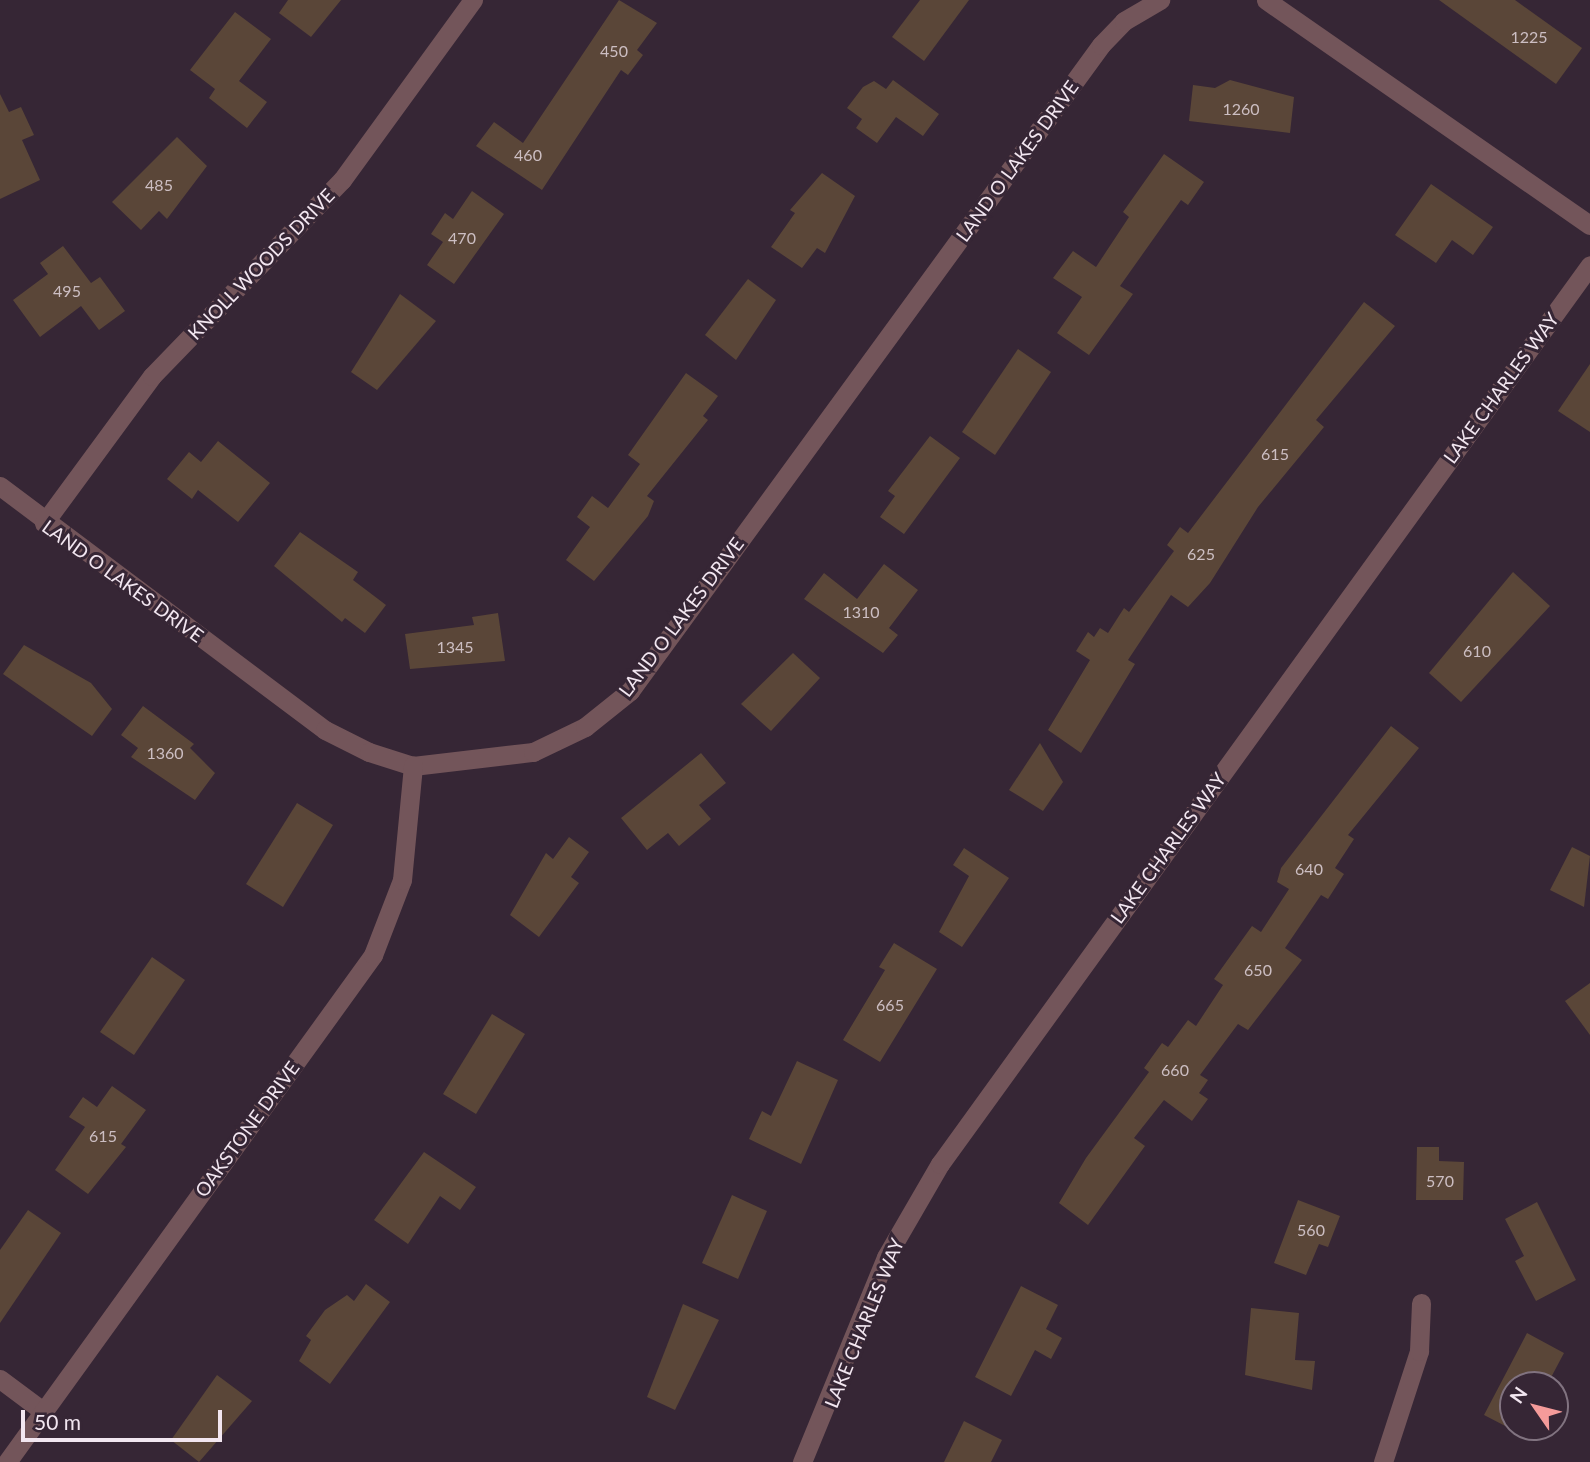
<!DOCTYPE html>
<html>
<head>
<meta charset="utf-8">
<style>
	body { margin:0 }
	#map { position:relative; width:1590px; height:1462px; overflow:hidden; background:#362635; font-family:Lato,sans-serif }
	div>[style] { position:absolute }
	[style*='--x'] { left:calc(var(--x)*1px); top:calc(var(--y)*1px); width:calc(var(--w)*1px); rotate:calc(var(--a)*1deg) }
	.building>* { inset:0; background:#5a4638 }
	.minor>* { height:19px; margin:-9.5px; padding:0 9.5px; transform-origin:9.5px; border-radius:9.5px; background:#73555a }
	span { translate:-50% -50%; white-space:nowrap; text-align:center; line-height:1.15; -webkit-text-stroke:6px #362635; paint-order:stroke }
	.number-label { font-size:16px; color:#ccbec2 }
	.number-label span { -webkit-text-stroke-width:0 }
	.street-label { font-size:19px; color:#f2e6f0 }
	.north { position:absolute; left:1499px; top:1371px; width:70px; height:70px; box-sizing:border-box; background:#362635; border:2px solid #817380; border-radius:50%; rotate:305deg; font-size:19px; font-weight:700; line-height:28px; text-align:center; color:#f2e6f0 }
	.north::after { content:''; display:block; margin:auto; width:24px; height:32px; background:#f59b9a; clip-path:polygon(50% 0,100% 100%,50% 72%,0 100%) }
	.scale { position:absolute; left:21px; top:1410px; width:201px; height:32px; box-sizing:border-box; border:4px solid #f2e6f0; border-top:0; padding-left:9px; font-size:21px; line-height:24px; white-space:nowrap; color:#f2e6f0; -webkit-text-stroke:5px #362635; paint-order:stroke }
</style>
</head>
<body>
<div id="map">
	<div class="building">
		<i style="clip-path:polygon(288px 0,341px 0,311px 37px,279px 13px)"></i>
		<i style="clip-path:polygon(619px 0,657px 23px,637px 50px,643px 55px,628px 75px,621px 70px,542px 190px,476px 146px,494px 122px,523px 143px)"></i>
		<i style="clip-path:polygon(920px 0,969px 0,924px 61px,892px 37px)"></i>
		<i style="clip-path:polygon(1439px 0,1515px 0,1582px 48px,1556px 84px)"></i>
		<i style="clip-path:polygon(235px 12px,271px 39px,239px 81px,267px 102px,247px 128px,209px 98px,215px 89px,190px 70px)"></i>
		<i style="clip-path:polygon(893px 80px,939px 114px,923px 136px,896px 117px,877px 143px,856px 128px,862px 119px,847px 108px,863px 87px,874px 81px,886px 89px)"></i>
		<i style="clip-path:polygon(1230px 80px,1294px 97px,1290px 133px,1189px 121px,1193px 85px,1215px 88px)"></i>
		<i style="clip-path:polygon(0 94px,9px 112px,21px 107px,34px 135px,22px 140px,40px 180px,0 199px)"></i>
		<i style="clip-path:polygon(177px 137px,207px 166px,167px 219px,159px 211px,141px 230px,112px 202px)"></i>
		<i style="clip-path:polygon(1164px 154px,1204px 182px,1188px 205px,1181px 200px,1120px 286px,1133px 294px,1089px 355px,1057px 333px,1082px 297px,1053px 278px,1073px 251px,1096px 267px,1129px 217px,1123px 212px)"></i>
		<i style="clip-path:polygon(822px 173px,855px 196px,825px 253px,817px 248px,802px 268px,771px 247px,795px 213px,790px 210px)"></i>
		<i style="clip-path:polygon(1431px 184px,1493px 227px,1473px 255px,1452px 240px,1436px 263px,1395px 235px)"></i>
		<i style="clip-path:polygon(472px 191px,504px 214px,454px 284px,427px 265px,443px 242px,431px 234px,445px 213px,453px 219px)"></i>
		<i style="clip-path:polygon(63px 246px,91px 283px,100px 277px,125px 311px,99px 330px,81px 306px,40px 337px,13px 300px,48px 274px,40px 263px)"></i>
		<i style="clip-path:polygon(748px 279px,776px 300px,736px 360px,705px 335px)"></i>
		<i style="clip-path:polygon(400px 294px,436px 321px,377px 390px,351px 372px)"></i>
		<i style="clip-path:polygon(1364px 302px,1395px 326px,1316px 420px,1324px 427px,1258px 507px,1210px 583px,1188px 607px,1171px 595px,1128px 660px,1135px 664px,1081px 753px,1048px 730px,1090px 660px,1076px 651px,1088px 632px,1094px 637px,1100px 628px,1108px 633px,1124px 608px,1129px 612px,1174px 551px,1167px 545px,1180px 527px,1188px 533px)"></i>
		<i style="clip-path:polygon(1018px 349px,1051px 372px,995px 455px,962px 432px)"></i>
		<i style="clip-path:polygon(1590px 364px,1590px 432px,1558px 411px)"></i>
		<i style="clip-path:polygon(686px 373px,718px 396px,703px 416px,708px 420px,647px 496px,654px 501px,648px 516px,594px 581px,566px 560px,590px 527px,577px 517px,592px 496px,608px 508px,640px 464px,628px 455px)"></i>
		<i style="clip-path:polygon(930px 436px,960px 458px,904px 534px,880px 517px,895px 496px,888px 491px)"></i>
		<i style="clip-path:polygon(218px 441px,270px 483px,238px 522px,198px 490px,192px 499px,167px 479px,189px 452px,201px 462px)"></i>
		<i style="clip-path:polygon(300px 532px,358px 572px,353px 580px,386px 605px,365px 633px,345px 618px,342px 622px,274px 566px)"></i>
		<i style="clip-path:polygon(884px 564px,918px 590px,889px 628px,898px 635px,883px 653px,804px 599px,824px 573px,857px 599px)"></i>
		<i style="clip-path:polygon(1513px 572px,1550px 606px,1461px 702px,1429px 673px)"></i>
		<i style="clip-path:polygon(498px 613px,505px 661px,410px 669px,405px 634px,474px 625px,472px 617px)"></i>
		<i style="clip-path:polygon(24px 645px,91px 683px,112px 709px,92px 736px,3px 674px)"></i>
		<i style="clip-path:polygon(793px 653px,820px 678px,771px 731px,741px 704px)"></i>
		<i style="clip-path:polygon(143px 706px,194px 744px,190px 748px,215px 773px,195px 800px,131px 757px,138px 748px,121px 735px)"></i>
		<i style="clip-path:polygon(1391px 726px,1419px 748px,1348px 835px,1354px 839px,1335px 868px,1344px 874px,1328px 899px,1321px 895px,1285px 948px,1302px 960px,1248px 1030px,1238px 1024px,1200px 1075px,1208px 1080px,1199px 1093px,1208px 1099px,1192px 1121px,1164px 1100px,1134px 1138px,1145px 1146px,1088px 1225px,1059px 1203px,1086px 1158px,1149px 1072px,1144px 1068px,1162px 1043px,1168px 1047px,1188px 1020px,1196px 1026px,1223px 985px,1214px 979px,1252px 926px,1261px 932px,1289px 889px,1277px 882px,1281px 868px)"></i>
		<i style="clip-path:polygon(1040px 743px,1063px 782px,1043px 811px,1009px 790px)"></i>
		<i style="clip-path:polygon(701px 753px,726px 783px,699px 805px,711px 819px,679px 846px,668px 833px,647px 850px,621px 818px)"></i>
		<i style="clip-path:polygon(297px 803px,333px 825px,283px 907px,246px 884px)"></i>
		<i style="clip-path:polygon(569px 837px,589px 852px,571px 877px,579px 883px,539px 937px,510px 915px,546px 853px,553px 859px)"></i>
		<i style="clip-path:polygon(1572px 847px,1590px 856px,1584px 907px,1550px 890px)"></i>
		<i style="clip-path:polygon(964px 848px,1009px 878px,962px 947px,939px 932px,969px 876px,953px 865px)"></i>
		<i style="clip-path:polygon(894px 943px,937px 969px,880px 1062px,843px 1040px,885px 970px,879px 967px)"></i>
		<i style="clip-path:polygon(152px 957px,185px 980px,134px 1055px,100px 1032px)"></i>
		<i style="clip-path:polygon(1590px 983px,1590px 1035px,1565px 1001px)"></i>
		<i style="clip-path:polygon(492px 1014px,525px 1034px,476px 1114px,443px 1094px)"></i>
		<i style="clip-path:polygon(797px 1061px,838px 1080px,801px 1164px,749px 1139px,762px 1111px,771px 1116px)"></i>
		<i style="clip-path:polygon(112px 1086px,146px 1110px,121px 1144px,126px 1147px,88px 1194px,55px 1170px,85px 1127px,69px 1117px,83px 1097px,97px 1107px)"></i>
		<i style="clip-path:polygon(1417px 1147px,1439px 1147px,1439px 1161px,1464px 1162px,1463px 1200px,1416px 1200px)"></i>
		<i style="clip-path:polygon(424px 1152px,476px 1187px,460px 1210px,440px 1196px,408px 1244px,374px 1220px)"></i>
		<i style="clip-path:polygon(732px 1195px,767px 1211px,738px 1279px,702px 1263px)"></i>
		<i style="clip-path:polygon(1298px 1200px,1340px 1216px,1328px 1247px,1319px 1244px,1306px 1275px,1274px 1263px)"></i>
		<i style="clip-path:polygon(1537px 1202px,1576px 1280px,1536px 1301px,1515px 1261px,1524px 1256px,1505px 1219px)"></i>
		<i style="clip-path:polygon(28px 1210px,61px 1233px,0 1323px,0 1250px)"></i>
		<i style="clip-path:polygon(366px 1284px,390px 1302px,330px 1384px,299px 1361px,311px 1340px,306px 1336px,325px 1310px,347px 1295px,354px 1301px)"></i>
		<i style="clip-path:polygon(1021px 1286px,1058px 1305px,1046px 1329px,1062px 1338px,1051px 1359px,1035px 1350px,1011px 1396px,975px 1377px)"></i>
		<i style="clip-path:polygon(683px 1304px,719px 1320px,675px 1410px,647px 1397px)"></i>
		<i style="clip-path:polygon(1251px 1308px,1299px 1313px,1295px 1360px,1315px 1361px,1312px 1390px,1245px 1375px)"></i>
		<i style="clip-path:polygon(1527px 1333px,1564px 1353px,1547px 1385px,1513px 1385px,1513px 1430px,1484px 1415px)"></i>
		<i style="clip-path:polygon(217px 1375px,252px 1401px,199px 1462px,171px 1440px)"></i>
		<i style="clip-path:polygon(964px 1421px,1002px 1440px,991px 1462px,944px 1462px)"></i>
	</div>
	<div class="minor">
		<i style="--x:1266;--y:0;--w:394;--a:34.8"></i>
		<i style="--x:0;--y:486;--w:406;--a:36.9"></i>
		<i style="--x:325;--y:730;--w:49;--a:26.6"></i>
		<i style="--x:369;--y:752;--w:46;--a:17.7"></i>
		<i style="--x:413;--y:766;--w:121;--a:-6.7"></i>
		<i style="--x:533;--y:752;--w:58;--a:-25.7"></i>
		<i style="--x:585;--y:727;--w:58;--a:-38.7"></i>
		<i style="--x:630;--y:691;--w:799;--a:-53.9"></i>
		<i style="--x:1101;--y:45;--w:33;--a:-46"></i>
		<i style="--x:1124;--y:21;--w:42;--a:-30.3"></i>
		<i style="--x:44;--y:523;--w:182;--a:-53.7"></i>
		<i style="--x:152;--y:376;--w:273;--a:-45.9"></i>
		<i style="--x:342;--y:180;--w:223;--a:-54"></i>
		<i style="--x:0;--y:1379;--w:54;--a:36.7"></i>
		<i style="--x:7;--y:1462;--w:625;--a:-54.17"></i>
		<i style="--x:373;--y:955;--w:80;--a:-68.9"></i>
		<i style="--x:402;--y:880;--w:115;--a:-84.5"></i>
		<i style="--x:802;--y:1462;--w:222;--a:-67.7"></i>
		<i style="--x:886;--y:1257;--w:108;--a:-59.9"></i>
		<i style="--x:940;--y:1164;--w:1109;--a:-54.13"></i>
		<i style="--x:1383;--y:1462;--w:117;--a:-72"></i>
		<i style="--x:1419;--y:1351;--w:48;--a:-87.6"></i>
	</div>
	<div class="number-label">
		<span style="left:1529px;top:37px">1225</span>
		<span style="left:614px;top:51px">450</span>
		<span style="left:1241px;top:109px">1260</span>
		<span style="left:528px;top:155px">460</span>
		<span style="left:159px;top:185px">485</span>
		<span style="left:462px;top:238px">470</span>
		<span style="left:67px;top:291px">495</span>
		<span style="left:1275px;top:454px">615</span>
		<span style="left:1201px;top:554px">625</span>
		<span style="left:861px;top:612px">1310</span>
		<span style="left:455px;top:647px">1345</span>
		<span style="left:1477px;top:651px">610</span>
		<span style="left:165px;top:753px">1360</span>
		<span style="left:1309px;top:869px">640</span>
		<span style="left:1258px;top:970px">650</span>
		<span style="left:890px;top:1005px">665</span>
		<span style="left:1175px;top:1070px">660</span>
		<span style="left:103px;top:1136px">615</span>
		<span style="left:1440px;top:1181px">570</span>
		<span style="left:1311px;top:1230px">560</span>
	</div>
	<div class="street-label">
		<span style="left:1017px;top:161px;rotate:-54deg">LAND O LAKES DRIVE</span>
		<span style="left:261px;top:264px;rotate:-46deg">KNOLL WOODS DRIVE</span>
		<span style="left:1501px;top:388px;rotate:-54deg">LAKE CHARLES WAY</span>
		<span style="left:123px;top:581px;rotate:36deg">LAND O LAKES DRIVE</span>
		<span style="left:681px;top:617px;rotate:-53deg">LAND O LAKES DRIVE</span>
		<span style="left:1168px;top:848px;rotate:-54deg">LAKE CHARLES WAY</span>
		<span style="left:247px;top:1129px;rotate:-54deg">OAKSTONE DRIVE</span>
		<span style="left:864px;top:1323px;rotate:-68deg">LAKE CHARLES WAY</span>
	</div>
	<div class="north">N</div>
	<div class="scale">50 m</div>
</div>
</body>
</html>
